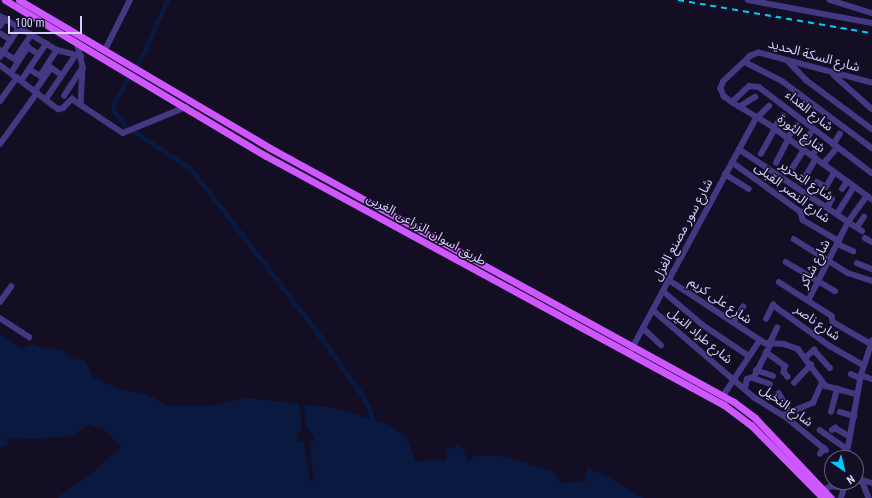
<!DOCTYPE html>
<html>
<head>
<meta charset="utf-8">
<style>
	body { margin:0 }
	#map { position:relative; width:872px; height:498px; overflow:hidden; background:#130e23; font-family:"Roboto Condensed","Noto Sans Arabic",sans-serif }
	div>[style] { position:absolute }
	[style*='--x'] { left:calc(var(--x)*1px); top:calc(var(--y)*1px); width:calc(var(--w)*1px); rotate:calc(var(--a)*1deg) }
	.water>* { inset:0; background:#0a1940 }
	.pier>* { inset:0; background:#130e23 }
	.canal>* { height:5px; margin:-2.5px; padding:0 2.5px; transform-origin:2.5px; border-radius:2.5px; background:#0a1940 }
	.minor>* { height:5.5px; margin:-2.75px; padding:0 2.75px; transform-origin:2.75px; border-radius:2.75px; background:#423982 }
	.major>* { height:7px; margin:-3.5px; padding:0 3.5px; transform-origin:3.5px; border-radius:3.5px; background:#ce57ff }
	.rail>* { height:1.5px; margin-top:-0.75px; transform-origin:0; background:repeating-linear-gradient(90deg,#01cbfa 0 6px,transparent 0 11px) }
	span { translate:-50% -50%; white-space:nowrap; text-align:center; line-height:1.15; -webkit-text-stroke:3px #130e23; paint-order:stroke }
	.street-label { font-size:13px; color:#d9cfff }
	.north { position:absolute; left:824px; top:450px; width:40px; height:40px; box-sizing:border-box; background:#130e23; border:1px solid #625b7b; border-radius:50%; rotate:145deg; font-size:11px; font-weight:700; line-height:16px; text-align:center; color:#d9cfff }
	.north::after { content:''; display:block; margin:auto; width:14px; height:18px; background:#01cbfa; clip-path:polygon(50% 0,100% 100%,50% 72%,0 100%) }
	.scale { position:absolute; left:8px; top:16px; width:74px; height:18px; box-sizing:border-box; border:2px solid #d9cfff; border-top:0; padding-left:5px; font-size:12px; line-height:14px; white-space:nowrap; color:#d9cfff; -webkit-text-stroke:3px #130e23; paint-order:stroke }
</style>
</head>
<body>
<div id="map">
	<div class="water">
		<i style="clip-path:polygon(0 334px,22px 348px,33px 344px,46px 349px,53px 348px,65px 352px,71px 358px,85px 361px,94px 378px,124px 390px,146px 394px,169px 406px,208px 406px,248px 398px,336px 408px,390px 425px,406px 436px,416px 461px,446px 460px,447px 449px,454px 448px,458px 445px,464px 450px,468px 462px,474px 456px,498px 455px,553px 471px,556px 478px,562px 483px,585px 481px,587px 467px,591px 467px,592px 471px,601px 473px,644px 498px,57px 498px,97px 469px,121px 446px,103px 429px,88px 424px,74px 436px,33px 439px,8px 438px,7px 446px,0 447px)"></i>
	</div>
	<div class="pier">
		<i style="clip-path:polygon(298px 401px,303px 401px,307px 428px,314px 436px,314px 441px,309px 442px,314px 481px,310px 481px,304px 442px,298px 443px,297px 436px,302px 428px)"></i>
	</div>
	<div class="canal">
		<i style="--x:167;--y:0;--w:59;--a:114"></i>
		<i style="--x:143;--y:54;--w:57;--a:121.5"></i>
		<i style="--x:113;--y:103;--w:9;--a:84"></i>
		<i style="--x:114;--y:112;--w:20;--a:49"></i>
		<i style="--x:127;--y:127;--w:74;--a:33.5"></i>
		<i style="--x:189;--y:168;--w:12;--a:48"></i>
		<i style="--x:197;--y:177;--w:187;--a:52.2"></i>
		<i style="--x:312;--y:325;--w:90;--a:54.5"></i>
		<i style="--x:364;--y:398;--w:25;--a:67"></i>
	</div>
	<div class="minor">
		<i style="--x:748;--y:0;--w:126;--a:10.5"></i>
		<i style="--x:830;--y:0;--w:44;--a:17.2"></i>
		<i style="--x:0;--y:16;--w:66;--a:30.8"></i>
		<i style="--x:57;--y:50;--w:25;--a:14"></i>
		<i style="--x:0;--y:26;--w:9;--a:-54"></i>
		<i style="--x:0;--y:33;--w:13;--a:32"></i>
		<i style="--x:78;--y:45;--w:23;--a:77"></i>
		<i style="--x:83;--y:67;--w:37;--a:93"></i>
		<i style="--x:26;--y:46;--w:15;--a:32"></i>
		<i style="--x:0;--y:50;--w:19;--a:32"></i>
		<i style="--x:105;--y:50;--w:56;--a:-63.4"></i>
		<i style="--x:0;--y:57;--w:35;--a:-57"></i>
		<i style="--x:15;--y:59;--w:29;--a:-56"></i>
		<i style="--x:787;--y:60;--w:28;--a:46"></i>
		<i style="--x:806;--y:80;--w:82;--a:36.6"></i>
		<i style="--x:745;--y:62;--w:42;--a:27.2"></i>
		<i style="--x:782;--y:81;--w:112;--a:36.7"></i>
		<i style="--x:0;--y:65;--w:73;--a:37.2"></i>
		<i style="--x:58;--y:109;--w:5;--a:-11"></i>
		<i style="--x:63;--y:108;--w:13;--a:-45"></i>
		<i style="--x:72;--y:99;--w:61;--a:33.7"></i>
		<i style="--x:123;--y:133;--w:68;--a:-22.4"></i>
		<i style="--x:49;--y:66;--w:16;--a:35"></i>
		<i style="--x:29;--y:69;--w:17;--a:31"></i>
		<i style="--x:11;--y:73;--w:31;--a:-57"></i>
		<i style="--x:834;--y:75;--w:51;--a:41.8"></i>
		<i style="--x:40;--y:76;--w:31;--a:-57"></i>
		<i style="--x:21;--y:81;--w:45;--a:-56"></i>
		<i style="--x:872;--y:83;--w:117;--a:-165.1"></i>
		<i style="--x:759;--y:53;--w:9;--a:159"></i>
		<i style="--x:751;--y:56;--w:37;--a:137"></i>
		<i style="--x:724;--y:81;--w:8;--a:113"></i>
		<i style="--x:721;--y:88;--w:9;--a:69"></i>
		<i style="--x:724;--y:96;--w:10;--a:37"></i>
		<i style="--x:732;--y:102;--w:44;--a:31.2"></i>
		<i style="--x:770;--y:125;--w:126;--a:36"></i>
		<i style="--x:35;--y:91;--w:28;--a:-55"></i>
		<i style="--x:64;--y:96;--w:33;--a:-57"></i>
		<i style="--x:46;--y:99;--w:52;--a:-56"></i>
		<i style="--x:0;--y:101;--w:29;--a:-54"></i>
		<i style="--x:732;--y:102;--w:23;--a:-43"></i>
		<i style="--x:749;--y:86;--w:10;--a:6"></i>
		<i style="--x:759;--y:87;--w:142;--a:37.3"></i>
		<i style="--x:739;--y:107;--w:19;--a:-32"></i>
		<i style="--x:757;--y:118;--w:17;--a:-45"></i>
		<i style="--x:774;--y:128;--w:15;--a:-53"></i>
		<i style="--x:787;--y:138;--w:16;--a:-50"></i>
		<i style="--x:0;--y:144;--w:63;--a:-54"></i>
		<i style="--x:833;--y:145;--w:13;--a:-58"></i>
		<i style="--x:801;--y:148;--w:17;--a:-57"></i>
		<i style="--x:739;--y:149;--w:148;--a:33.7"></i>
		<i style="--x:761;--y:154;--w:29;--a:-61"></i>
		<i style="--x:812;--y:156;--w:12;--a:-55"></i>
		<i style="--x:732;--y:162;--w:85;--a:35.9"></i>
		<i style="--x:801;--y:212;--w:8;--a:76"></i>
		<i style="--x:803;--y:220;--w:42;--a:30.3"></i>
		<i style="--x:776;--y:163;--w:27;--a:-63"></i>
		<i style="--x:823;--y:164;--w:21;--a:-49"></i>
		<i style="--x:790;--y:172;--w:26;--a:-58"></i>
		<i style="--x:725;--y:174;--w:28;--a:32"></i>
		<i style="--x:802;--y:182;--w:27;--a:-59"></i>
		<i style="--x:817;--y:182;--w:10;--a:29"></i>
		<i style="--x:826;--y:187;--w:16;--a:-60"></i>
		<i style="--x:842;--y:189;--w:9;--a:-54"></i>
		<i style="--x:827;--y:208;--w:10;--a:-61"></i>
		<i style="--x:837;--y:214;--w:32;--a:-58"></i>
		<i style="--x:857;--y:227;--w:12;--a:-55"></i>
		<i style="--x:865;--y:238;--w:8;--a:30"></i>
		<i style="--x:794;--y:239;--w:64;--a:32.2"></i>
		<i style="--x:848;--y:273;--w:25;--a:18"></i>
		<i style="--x:838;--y:244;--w:17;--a:25"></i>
		<i style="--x:786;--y:262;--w:57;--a:30.6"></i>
		<i style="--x:857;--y:263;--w:16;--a:22"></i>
		<i style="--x:669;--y:280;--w:115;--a:33.3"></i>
		<i style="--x:765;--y:343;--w:19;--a:3"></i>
		<i style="--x:784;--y:344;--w:15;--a:20"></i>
		<i style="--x:798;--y:349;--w:46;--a:52.9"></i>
		<i style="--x:826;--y:386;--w:31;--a:15"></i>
		<i style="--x:779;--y:282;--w:63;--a:32.7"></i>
		<i style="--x:832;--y:316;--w:6;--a:81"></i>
		<i style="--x:833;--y:322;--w:44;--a:30.1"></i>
		<i style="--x:663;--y:291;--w:52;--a:40.4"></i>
		<i style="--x:703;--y:325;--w:55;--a:34"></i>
		<i style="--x:808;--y:301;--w:89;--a:-63.1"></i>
		<i style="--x:848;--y:222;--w:32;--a:-54"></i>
		<i style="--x:0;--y:302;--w:19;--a:-54"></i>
		<i style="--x:653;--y:310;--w:135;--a:40.8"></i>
		<i style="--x:755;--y:398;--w:36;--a:32"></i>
		<i style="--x:786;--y:417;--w:52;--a:39.5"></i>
		<i style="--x:0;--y:318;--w:35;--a:33"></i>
		<i style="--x:766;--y:319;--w:16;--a:-63"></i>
		<i style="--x:773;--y:305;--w:70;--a:35.7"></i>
		<i style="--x:830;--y:346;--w:39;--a:30"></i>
		<i style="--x:733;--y:323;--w:19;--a:-58"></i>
		<i style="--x:643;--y:328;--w:25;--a:43"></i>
		<i style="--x:769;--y:345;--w:19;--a:-65"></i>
		<i style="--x:766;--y:352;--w:24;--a:36"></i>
		<i style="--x:785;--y:366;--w:6;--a:99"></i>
		<i style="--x:784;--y:372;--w:6;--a:51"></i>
		<i style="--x:629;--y:354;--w:268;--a:-61.7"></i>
		<i style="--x:806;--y:357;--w:11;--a:-41"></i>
		<i style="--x:814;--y:350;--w:24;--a:48"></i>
		<i style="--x:756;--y:370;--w:18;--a:19"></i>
		<i style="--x:851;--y:374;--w:10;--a:24"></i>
		<i style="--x:861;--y:375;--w:12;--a:20"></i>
		<i style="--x:753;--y:378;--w:18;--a:19"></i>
		<i style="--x:794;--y:383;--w:25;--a:-47"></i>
		<i style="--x:745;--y:388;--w:9;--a:-77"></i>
		<i style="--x:747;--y:379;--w:7;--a:-16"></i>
		<i style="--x:754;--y:377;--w:37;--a:-63"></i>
		<i style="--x:779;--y:393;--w:22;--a:60"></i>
		<i style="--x:723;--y:396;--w:67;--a:-56.5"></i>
		<i style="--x:831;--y:412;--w:24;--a:-75"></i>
		<i style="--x:840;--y:412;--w:15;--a:16"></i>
		<i style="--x:783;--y:415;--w:32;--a:-22"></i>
		<i style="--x:813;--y:403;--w:22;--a:-66"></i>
		<i style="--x:820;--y:430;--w:32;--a:35"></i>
		<i style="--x:832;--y:430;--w:4;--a:-34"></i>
		<i style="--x:835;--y:428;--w:16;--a:30"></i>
		<i style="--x:820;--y:454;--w:7;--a:-56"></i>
		<i style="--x:846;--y:458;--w:84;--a:-79.8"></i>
		<i style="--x:861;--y:375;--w:36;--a:-72"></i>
		<i style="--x:856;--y:476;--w:10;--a:45"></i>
		<i style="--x:863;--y:483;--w:16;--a:68"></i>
		<i style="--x:859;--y:479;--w:14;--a:17"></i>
		<i style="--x:844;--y:488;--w:8;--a:-45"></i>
		<i style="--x:820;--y:491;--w:13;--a:-23"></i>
		<i style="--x:832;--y:486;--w:12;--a:9"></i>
		<i style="--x:841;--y:498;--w:10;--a:-73"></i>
	</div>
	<div class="major">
		<i style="--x:5;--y:0;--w:304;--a:30.9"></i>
		<i style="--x:266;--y:156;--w:521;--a:28.53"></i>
		<i style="--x:724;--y:405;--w:34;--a:37"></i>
		<i style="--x:751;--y:425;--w:103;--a:45.4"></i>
		<i style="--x:19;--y:0;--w:291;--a:30.5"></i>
		<i style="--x:270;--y:148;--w:529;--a:28.7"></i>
		<i style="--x:734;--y:402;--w:26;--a:37"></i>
		<i style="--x:755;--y:418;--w:110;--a:46.5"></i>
	</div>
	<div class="rail">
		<i style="--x:678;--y:0;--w:197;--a:9.7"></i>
	</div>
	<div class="street-label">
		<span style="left:814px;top:56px;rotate:15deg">شارع السكة الحديد</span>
		<span style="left:809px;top:111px;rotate:39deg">شارع الفداء</span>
		<span style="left:801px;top:134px;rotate:36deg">شارع الثورة</span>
		<span style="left:806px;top:181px;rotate:34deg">شارع التحرير</span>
		<span style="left:792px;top:193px;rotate:37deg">شارع النصر القبلى</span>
		<span style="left:426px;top:230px;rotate:29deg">طريق اسوان الزراعى الغربى</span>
		<span style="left:683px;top:230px;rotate:-62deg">شارع سور مصنع الغزل</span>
		<span style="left:815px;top:264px;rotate:-63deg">شارع شاكر</span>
		<span style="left:720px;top:301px;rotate:34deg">شارع على كريم</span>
		<span style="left:817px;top:323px;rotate:35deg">شارع ناصر</span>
		<span style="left:700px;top:336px;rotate:40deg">شارع طراد النيل</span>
		<span style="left:786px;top:406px;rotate:36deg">شارع النخيل</span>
	</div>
	<div class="north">N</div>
	<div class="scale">100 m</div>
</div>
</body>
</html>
